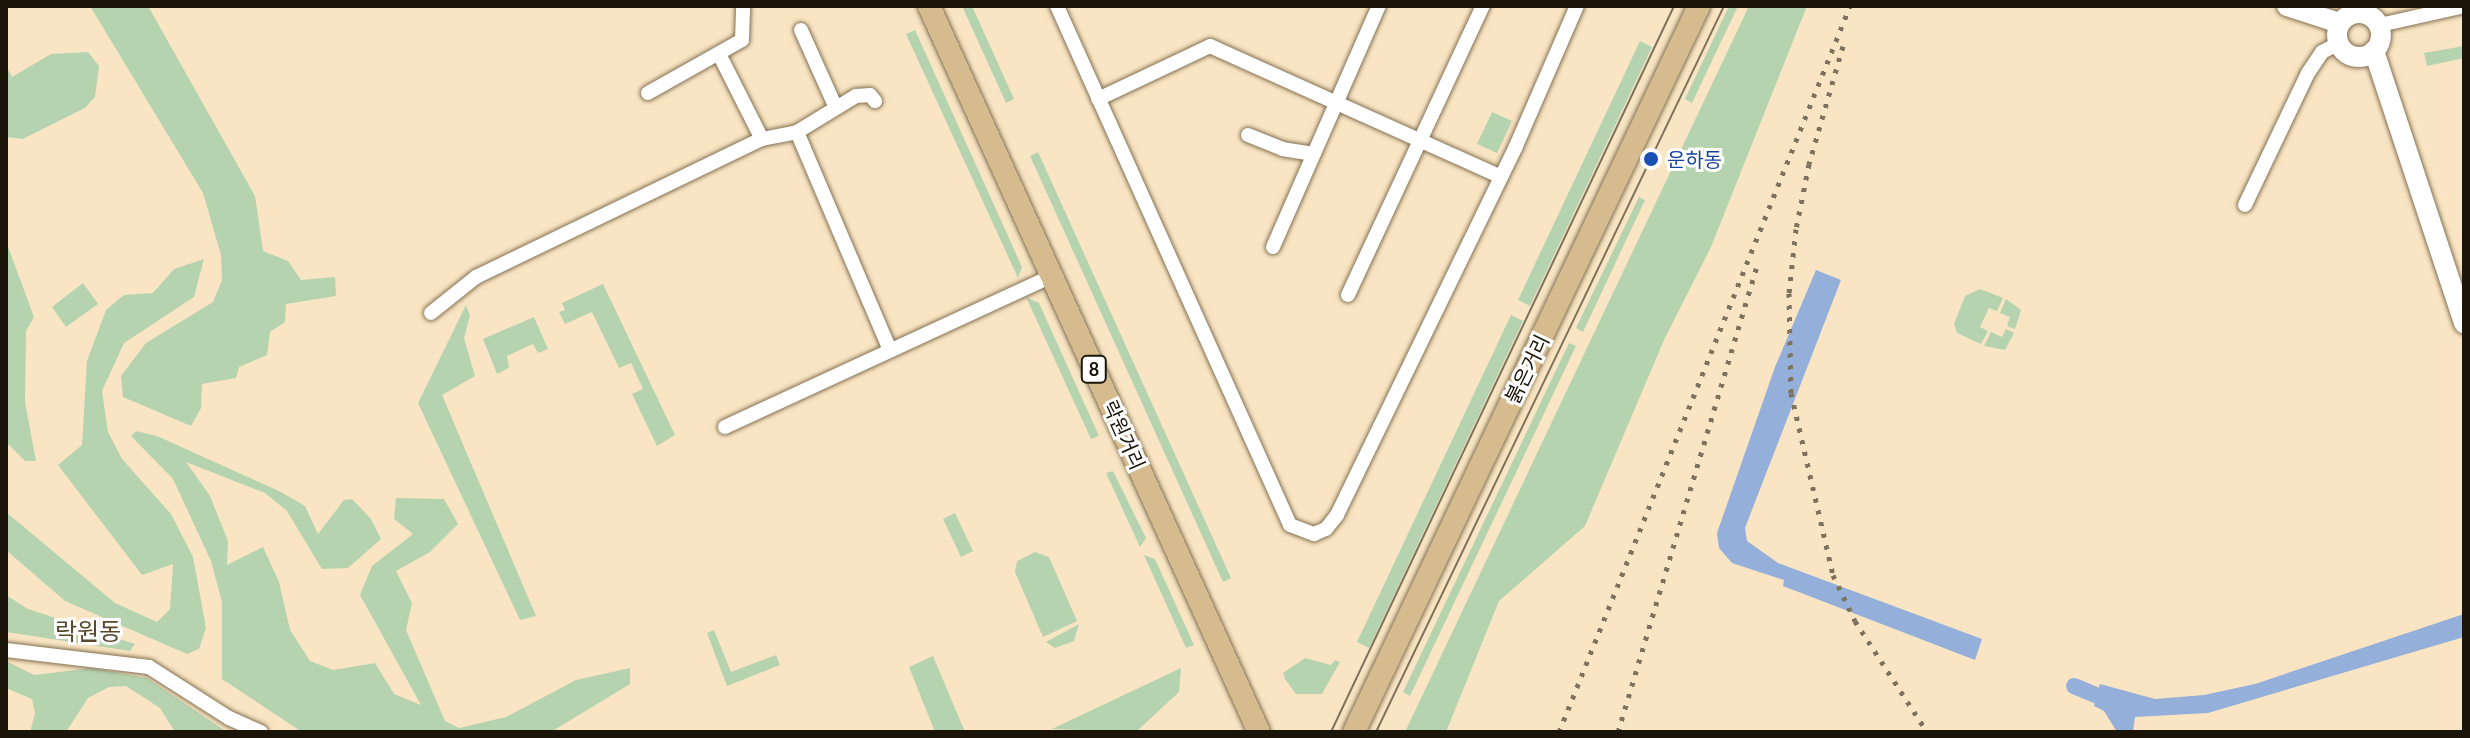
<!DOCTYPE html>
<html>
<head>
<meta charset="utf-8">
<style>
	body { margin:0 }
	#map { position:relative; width:2470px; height:738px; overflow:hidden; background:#f9e5c3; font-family:Lato,"Noto Sans KR",sans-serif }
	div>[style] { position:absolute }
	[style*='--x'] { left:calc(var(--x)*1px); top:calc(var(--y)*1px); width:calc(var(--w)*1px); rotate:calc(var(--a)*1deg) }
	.green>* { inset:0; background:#b6d3af }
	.water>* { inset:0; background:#94afda }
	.canal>* { height:16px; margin:-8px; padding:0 8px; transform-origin:8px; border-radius:8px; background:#94afda }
	.roads { filter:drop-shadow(0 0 2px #837153) drop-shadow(0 0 2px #837153) }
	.street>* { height:14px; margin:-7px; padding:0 7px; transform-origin:7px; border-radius:7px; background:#fff }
	.secondary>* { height:20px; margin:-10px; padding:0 10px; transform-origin:10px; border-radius:10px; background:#fff }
	.secondary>.ring { margin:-10px; padding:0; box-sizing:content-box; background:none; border:20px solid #fff; border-radius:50% }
	.primary>* { height:22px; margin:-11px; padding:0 11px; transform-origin:11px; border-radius:11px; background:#d5bb8e }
	.tram>* { height:2px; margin:-1px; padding:0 1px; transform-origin:1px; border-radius:1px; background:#7f725c }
	.rail>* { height:5px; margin-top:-2.5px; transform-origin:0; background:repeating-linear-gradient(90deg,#7f725c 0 4px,transparent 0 12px) }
	.dots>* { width:22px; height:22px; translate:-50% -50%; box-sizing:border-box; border:4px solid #fff; border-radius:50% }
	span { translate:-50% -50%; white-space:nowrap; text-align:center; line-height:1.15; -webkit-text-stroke:6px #fff; paint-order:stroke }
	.shield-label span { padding:2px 6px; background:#fff; border:2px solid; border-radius:6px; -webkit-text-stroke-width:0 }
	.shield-label { font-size:18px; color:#1b1408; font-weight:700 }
	.transit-label { font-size:20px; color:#164399 }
	.left { translate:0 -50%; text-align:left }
	.street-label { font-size:20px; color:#1b1408 }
	.quarter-label { font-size:24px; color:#58482b }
	.frame { position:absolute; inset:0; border:8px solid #1b1408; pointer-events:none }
</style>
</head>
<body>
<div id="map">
	<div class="green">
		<i style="clip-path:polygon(90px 6px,148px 6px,255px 196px,263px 251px,288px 261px,301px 280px,335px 277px,336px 296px,286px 304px,285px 322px,270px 332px,267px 355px,239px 367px,236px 378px,202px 384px,201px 408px,191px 426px,123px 397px,121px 376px,146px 343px,213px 302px,222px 280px,221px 255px,203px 193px)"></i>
		<i style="clip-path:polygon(962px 6px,972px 6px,1014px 99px,1006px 103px)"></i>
		<i style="clip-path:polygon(1729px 6px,1738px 6px,1692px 103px,1685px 99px)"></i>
		<i style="clip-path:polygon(1749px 6px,1807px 6px,1711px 247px,1664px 340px,1585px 526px,1499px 601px,1446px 732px,1405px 732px)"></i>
		<i style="clip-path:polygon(915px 30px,1022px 267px,1018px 278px,906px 34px)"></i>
		<i style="clip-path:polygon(1640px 41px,1652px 47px,1530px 306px,1518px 300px)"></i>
		<i style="clip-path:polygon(2464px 46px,2464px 58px,2427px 66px,2424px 53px)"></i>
		<i style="clip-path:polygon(88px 52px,99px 66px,95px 97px,85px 108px,23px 139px,6px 137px,6px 66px,12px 77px,51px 54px)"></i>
		<i style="clip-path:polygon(1492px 112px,1512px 121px,1497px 153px,1477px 144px)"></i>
		<i style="clip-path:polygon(1038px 152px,1231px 578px,1223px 582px,1030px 156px)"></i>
		<i style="clip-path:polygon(1639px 197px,1645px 200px,1583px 332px,1576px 328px)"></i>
		<i style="clip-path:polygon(6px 241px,34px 317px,26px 331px,25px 402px,36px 461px,25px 461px,6px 442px)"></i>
		<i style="clip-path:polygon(204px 259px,194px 297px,124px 343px,102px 391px,108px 432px,122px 459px,171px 514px,193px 557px,206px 628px,199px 649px,187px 654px,65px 601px,6px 550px,6px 512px,115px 603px,157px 622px,170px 609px,173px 564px,142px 575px,58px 465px,82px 445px,87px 361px,106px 310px,124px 295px,153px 293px,174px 269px)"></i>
		<i style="clip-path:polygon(83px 283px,98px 304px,66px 327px,52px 307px)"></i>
		<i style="clip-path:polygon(603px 284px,675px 435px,657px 446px,632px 394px,643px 389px,631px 363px,619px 368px,592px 312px,565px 324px,559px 312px,565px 310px,562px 303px)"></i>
		<i style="clip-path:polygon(1980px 289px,2003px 298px,1997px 311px,1989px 308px,1980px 327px,1988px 331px,1981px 344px,1957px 333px,1954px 324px,1965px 296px)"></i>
		<i style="clip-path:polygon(1026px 297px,1039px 303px,1099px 436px,1091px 439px)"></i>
		<i style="clip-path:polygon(2006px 299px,2021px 310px,2015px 329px,2007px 326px,2010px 317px,2000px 313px)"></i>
		<i style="clip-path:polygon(466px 305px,470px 315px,464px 338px,475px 376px,442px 395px,536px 616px,520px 620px,418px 403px)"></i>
		<i style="clip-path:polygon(1511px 315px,1523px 321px,1369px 648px,1357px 642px)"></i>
		<i style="clip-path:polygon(534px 317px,548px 349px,538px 353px,533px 344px,507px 356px,509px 368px,497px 374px,483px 339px)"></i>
		<i style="clip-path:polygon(2006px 329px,2014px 333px,2005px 350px,1984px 346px,1991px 332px,2002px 337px)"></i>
		<i style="clip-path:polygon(1569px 343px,1576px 346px,1410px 696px,1403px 692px)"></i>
		<i style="clip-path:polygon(136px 431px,157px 436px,281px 492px,305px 506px,318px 534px,344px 500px,352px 499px,371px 519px,381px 539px,348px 568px,322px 569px,287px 511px,265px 493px,186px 462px,210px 496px,228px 541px,227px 565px,263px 547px,279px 582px,290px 630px,310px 661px,333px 670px,375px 663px,394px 694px,421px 705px,360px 595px,372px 566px,413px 534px,394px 519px,396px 498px,444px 499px,458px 524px,430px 552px,396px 571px,412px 603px,406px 630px,445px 721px,459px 728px,506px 717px,576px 680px,630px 668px,630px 684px,551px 732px,302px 732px,222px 679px,222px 602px,211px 561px,173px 479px,131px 436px)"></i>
		<i style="clip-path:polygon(1113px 471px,1146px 538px,1140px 547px,1106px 473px)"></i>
		<i style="clip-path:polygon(955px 513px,973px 551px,961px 557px,943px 519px)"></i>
		<i style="clip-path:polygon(1035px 552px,1049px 557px,1077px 621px,1043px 637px,1015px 572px,1017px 561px)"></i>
		<i style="clip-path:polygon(1144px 555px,1155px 559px,1194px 645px,1186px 648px)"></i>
		<i style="clip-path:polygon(6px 595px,28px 609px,135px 644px,130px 651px,6px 632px)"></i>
		<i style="clip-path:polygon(1079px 624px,1074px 641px,1055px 648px,1046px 642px)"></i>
		<i style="clip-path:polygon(714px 630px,731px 672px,776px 655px,780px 665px,727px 686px,707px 633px)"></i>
		<i style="clip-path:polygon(933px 656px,965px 732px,935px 732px,909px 667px)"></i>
		<i style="clip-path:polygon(1305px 658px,1331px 665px,1335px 660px,1340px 662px,1322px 694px,1296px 694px,1285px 679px,1283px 673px)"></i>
		<i style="clip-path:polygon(6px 661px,34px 675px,92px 668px,147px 678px,227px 732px,175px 732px,160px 708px,126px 686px,109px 687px,88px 698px,66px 732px,30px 732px,35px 714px,32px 699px,6px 688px)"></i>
		<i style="clip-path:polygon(1181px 668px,1179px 692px,1136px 732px,1052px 729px)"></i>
	</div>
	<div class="water">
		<i style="clip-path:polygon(1816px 270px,1841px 280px,1745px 528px,1747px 541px,1778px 563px,1982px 639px,1975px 660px,1783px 586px,1784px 580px,1732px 563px,1719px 548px,1717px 533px,1775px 367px)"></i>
		<i style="clip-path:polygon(2464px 614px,2464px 637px,2208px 713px,2135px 717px,2133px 732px,2117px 732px,2104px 711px,2094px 706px,2100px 684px,2155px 699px,2204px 695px,2255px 684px)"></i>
	</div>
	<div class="canal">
		<i style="--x:2074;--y:686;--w:47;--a:22.7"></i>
	</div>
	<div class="roads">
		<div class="street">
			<i style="--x:1057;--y:6;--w:569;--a:65.82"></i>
			<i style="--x:1290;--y:525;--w:26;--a:21"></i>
			<i style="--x:1314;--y:534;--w:13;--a:-23"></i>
			<i style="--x:1326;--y:529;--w:18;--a:-52"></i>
			<i style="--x:1337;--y:515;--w:410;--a:-64.1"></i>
			<i style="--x:1516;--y:146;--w:153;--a:-66.5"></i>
			<i style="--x:2380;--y:25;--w:86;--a:-12.7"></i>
			<i style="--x:801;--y:30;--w:85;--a:65.8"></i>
			<i style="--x:720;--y:56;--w:93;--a:63.2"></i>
			<i style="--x:648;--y:93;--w:108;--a:-29.4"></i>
			<i style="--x:742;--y:40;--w:34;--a:-88"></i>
			<i style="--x:1098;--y:99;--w:124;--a:-25.3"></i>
			<i style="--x:1210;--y:46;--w:319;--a:24.2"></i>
			<i style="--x:797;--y:132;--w:237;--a:66.9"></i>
			<i style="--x:1248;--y:135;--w:37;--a:22"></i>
			<i style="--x:1282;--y:149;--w:32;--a:9"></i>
			<i style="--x:2245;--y:205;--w:146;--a:-64.5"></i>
			<i style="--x:2308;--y:73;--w:25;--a:-56"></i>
			<i style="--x:2322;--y:52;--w:18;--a:-27"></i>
			<i style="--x:1273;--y:247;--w:263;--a:-66.3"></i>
			<i style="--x:1348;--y:295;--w:319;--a:-65"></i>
			<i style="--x:431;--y:313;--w:58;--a:-38.7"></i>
			<i style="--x:476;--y:277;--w:318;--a:-25.8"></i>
			<i style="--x:762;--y:139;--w:36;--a:-11"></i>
			<i style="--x:797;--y:132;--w:69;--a:-31.4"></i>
			<i style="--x:856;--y:96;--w:14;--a:-4"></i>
			<i style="--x:870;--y:95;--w:8;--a:50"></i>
			<i style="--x:725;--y:427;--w:360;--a:-24.8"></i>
			<i style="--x:6;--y:650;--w:144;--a:6.8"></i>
			<i style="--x:149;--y:667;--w:95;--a:32.5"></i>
			<i style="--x:229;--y:718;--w:35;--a:24"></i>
		</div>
		<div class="secondary">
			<i style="--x:2287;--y:6;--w:55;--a:18.1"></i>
			<i class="ring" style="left:2337px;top:13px;width:24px;height:24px"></i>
			<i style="--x:2374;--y:51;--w:287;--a:71.7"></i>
		</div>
		<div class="primary">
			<i style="--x:929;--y:6;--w:797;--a:65.56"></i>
			<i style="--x:1354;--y:732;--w:804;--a:-64.58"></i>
		</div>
	</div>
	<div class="tram">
		<i style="--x:1331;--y:732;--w:803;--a:-64.71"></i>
		<i style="--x:1376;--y:732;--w:805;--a:-64.39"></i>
	</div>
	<div class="rail">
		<i style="--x:1843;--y:46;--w:123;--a:106.1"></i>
		<i style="--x:1809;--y:164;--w:66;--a:101.3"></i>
		<i style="--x:1796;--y:229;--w:64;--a:96.2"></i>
		<i style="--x:1789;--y:293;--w:100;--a:88.9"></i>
		<i style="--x:1791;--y:393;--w:187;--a:77"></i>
		<i style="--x:1833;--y:575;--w:51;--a:64.4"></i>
		<i style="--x:1855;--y:621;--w:132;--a:57"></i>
		<i style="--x:1559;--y:732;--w:782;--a:-68.16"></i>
		<i style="--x:1618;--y:732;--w:484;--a:-73.4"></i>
	</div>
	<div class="dots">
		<i style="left:1651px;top:159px;background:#1a4fb4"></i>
	</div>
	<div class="shield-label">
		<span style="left:1094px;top:369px">8</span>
	</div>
	<div class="transit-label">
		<span class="left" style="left:1667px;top:159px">운하동</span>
	</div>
	<div class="street-label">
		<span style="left:1527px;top:369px;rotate:-64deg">붉은거리</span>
		<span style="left:1124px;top:435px;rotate:66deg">락원거리</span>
	</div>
	<div class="quarter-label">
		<span style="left:88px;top:631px">락원동</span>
	</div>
	<div class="frame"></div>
</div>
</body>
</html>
